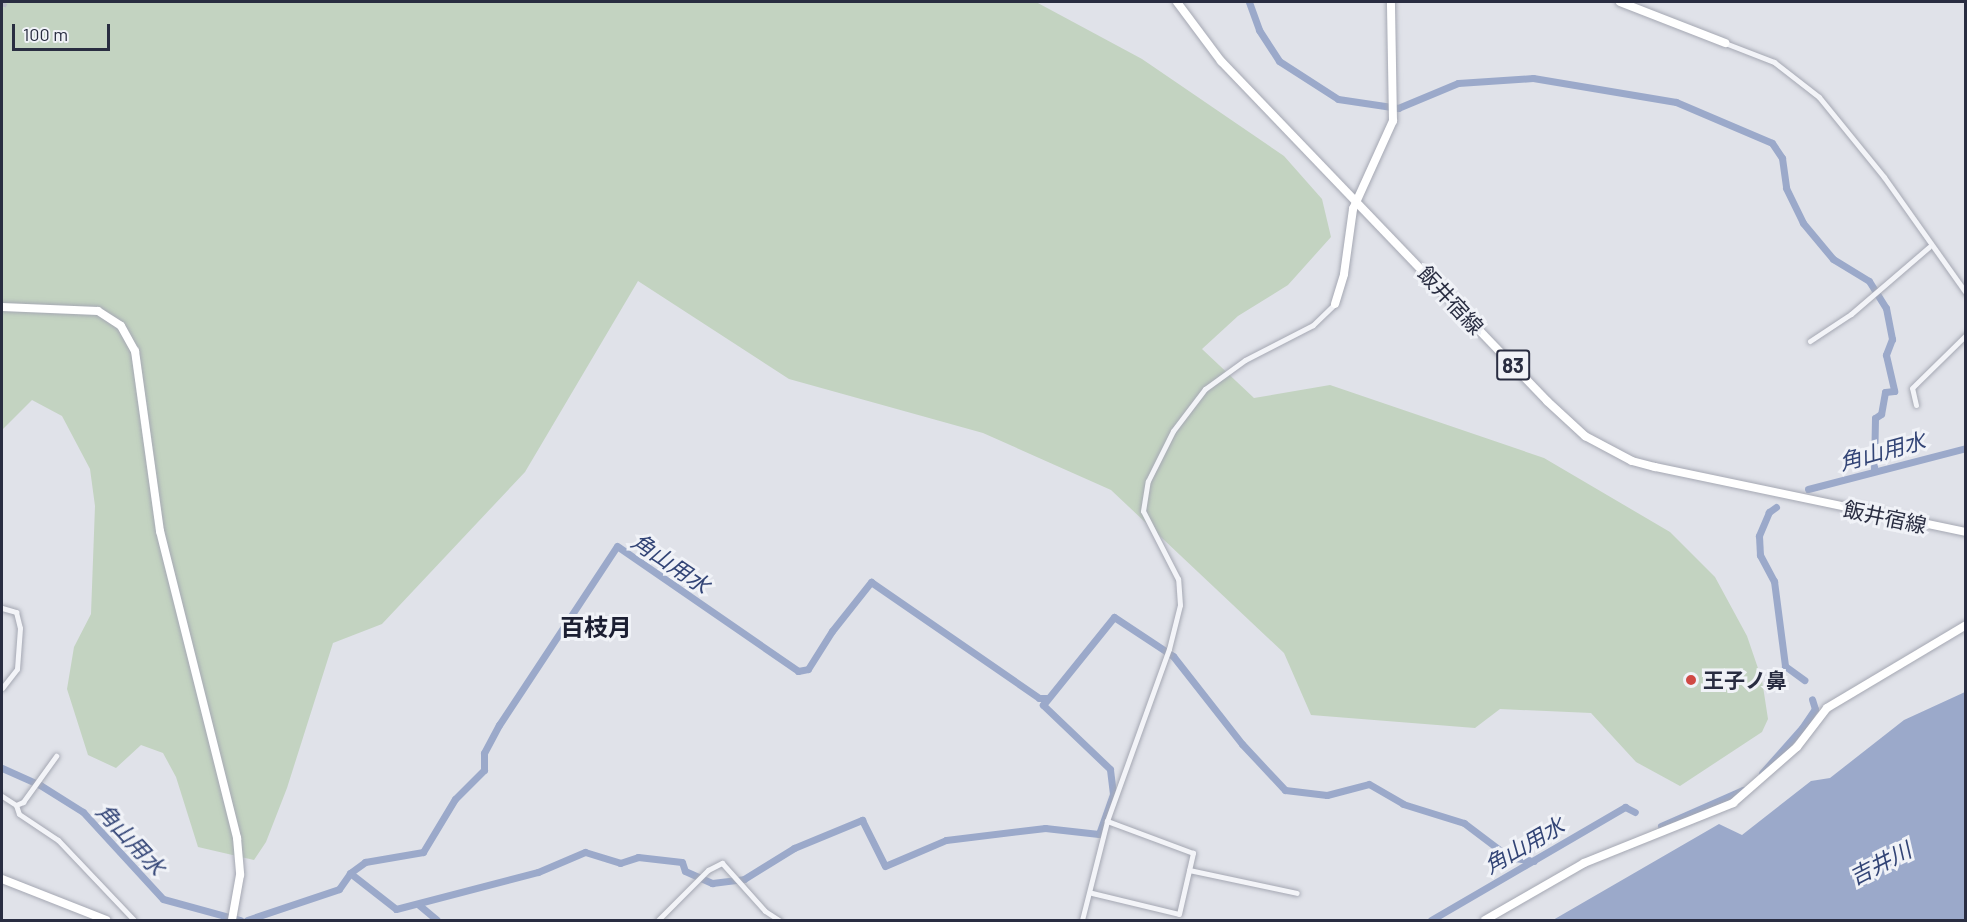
<!DOCTYPE html>
<html>
<head>
<meta charset="utf-8">
<style>
	body { margin:0 }
	#map { position:relative; width:1967px; height:922px; overflow:hidden; background:#e0e2e9; font-family:Barlow,"Noto Sans JP",sans-serif }
	div>[style] { position:absolute }
	[style*='--x'] { left:calc(var(--x)*1px); top:calc(var(--y)*1px); width:calc(var(--w)*1px); rotate:calc(var(--a)*1deg) }
	.green>* { inset:0; background:#c3d3c1 }
	.water>* { inset:0; background:#9ba9ca }
	.canal>* { height:7px; margin:-3.5px; padding:0 3.5px; transform-origin:3.5px; border-radius:3.5px; background:#9ba9ca }
	.secondary-tunnel>* { height:8px; margin-top:-4px; transform-origin:0; background:repeating-linear-gradient(90deg,#bbbec7 0 8px,transparent 0 12px) }
	.roads { filter:drop-shadow(0 0 2px #a5a8b3) drop-shadow(0 0 2px #a5a8b3) }
	.street>* { height:5px; margin:-2.5px; padding:0 2.5px; transform-origin:2.5px; border-radius:2.5px; background:#f3f4f8 }
	.secondary>* { height:8px; margin:-4px; padding:0 4px; transform-origin:4px; border-radius:4px; background:#fff }
	.primary>* { height:8px; margin:-4px; padding:0 4px; transform-origin:4px; border-radius:4px; background:#fff }
	.dots>* { width:16px; height:16px; translate:-50% -50%; box-sizing:border-box; border:3px solid #f0f2f7; border-radius:50% }
	span { translate:-50% -50%; white-space:nowrap; text-align:center; line-height:1.15; -webkit-text-stroke:6px #f0f2f7; paint-order:stroke }
	.shield-label span { padding:2px 4px; background:#f0f2f7; border:2px solid; border-radius:4px; -webkit-text-stroke-width:0 }
	.shield-label { font-size:20px; color:#292d41; font-weight:700 }
	.street-label { font-size:21px; color:#292d41 }
	.poi-label { font-size:21px; color:#292d41; font-weight:700 }
	.left { translate:0 -50%; text-align:left }
	.water-label { font-size:22px; color:#324476; font-style:italic }
	.quarter-label { font-size:24px; color:#1b1e32; font-weight:700 }
	.frame { position:absolute; inset:0; border:3px solid #292d41; pointer-events:none }
	.scale { position:absolute; left:12px; top:24px; width:98px; height:27px; box-sizing:border-box; border:3px solid #292d41; border-top:0; padding-left:8px; font-size:18px; line-height:21px; white-space:nowrap; color:#292d41; -webkit-text-stroke:4px #f0f2f7; paint-order:stroke }
</style>
</head>
<body>
<div id="map">
	<div class="green">
		<i style="clip-path:polygon(2px 2px,1036px 2px,1142px 59px,1284px 156px,1322px 199px,1331px 237px,1288px 285px,1238px 316px,1202px 349px,1254px 398px,1330px 385px,1544px 458px,1670px 532px,1715px 577px,1747px 636px,1762px 680px,1768px 719px,1762px 732px,1680px 786px,1636px 762px,1591px 713px,1500px 709px,1475px 728px,1311px 715px,1284px 653px,1111px 490px,983px 433px,789px 379px,638px 281px,525px 472px,382px 624px,333px 643px,287px 788px,266px 842px,254px 860px,198px 847px,176px 777px,163px 753px,141px 745px,116px 768px,88px 755px,67px 689px,74px 647px,91px 614px,95px 506px,90px 469px,62px 416px,32px 400px,2px 430px)"></i>
	</div>
	<div class="water">
		<i style="clip-path:polygon(1965px 692px,1965px 920px,1553px 920px,1719px 824px,1742px 835px,1811px 781px,1830px 778px,1904px 720px)"></i>
	</div>
	<div class="canal">
		<i style="--x:1249;--y:2;--w:30;--a:70"></i>
		<i style="--x:1259;--y:30;--w:37;--a:57"></i>
		<i style="--x:1279;--y:61;--w:70;--a:32.8"></i>
		<i style="--x:1338;--y:99;--w:61;--a:8.5"></i>
		<i style="--x:1398;--y:108;--w:65;--a:-22.6"></i>
		<i style="--x:1458;--y:83;--w:75;--a:-3.8"></i>
		<i style="--x:1533;--y:78;--w:145;--a:9.5"></i>
		<i style="--x:1676;--y:102;--w:104;--a:23.1"></i>
		<i style="--x:1772;--y:143;--w:18;--a:56"></i>
		<i style="--x:1782;--y:158;--w:30;--a:82"></i>
		<i style="--x:1786;--y:188;--w:39;--a:64"></i>
		<i style="--x:1803;--y:223;--w:47;--a:50.2"></i>
		<i style="--x:1833;--y:259;--w:42;--a:31.4"></i>
		<i style="--x:1869;--y:281;--w:32;--a:58"></i>
		<i style="--x:1886;--y:308;--w:32;--a:79"></i>
		<i style="--x:1892;--y:339;--w:17;--a:111"></i>
		<i style="--x:1886;--y:355;--w:37;--a:77"></i>
		<i style="--x:1894;--y:391;--w:9;--a:174"></i>
		<i style="--x:1885;--y:392;--w:22;--a:100"></i>
		<i style="--x:1881;--y:414;--w:7;--a:146"></i>
		<i style="--x:1875;--y:418;--w:53;--a:91.1"></i>
		<i style="--x:1808;--y:489;--w:163;--a:-14.5"></i>
		<i style="--x:1776;--y:507;--w:9;--a:144"></i>
		<i style="--x:1769;--y:512;--w:26;--a:113"></i>
		<i style="--x:1759;--y:536;--w:19;--a:87"></i>
		<i style="--x:1760;--y:555;--w:30;--a:62"></i>
		<i style="--x:1774;--y:581;--w:86;--a:82.6"></i>
		<i style="--x:1785;--y:666;--w:24;--a:36"></i>
		<i style="--x:2;--y:768;--w:42;--a:24.1"></i>
		<i style="--x:40;--y:785;--w:51;--a:32.1"></i>
		<i style="--x:83;--y:812;--w:118;--a:47.4"></i>
		<i style="--x:163;--y:899;--w:80;--a:15.3"></i>
		<i style="--x:1762;--y:773;--w:60;--a:-48.4"></i>
		<i style="--x:1802;--y:728;--w:23;--a:-56"></i>
		<i style="--x:1815;--y:709;--w:10;--a:-107"></i>
		<i style="--x:1661;--y:826;--w:90;--a:-23.7"></i>
		<i style="--x:350;--y:873;--w:19;--a:-36"></i>
		<i style="--x:365;--y:862;--w:59;--a:-9.8"></i>
		<i style="--x:423;--y:852;--w:62;--a:-58.9"></i>
		<i style="--x:455;--y:799;--w:41;--a:-45"></i>
		<i style="--x:484;--y:770;--w:17;--a:-90"></i>
		<i style="--x:484;--y:753;--w:32;--a:-62"></i>
		<i style="--x:499;--y:725;--w:214;--a:-56.6"></i>
		<i style="--x:617;--y:546;--w:220;--a:34.6"></i>
		<i style="--x:798;--y:671;--w:10;--a:-11"></i>
		<i style="--x:808;--y:669;--w:45;--a:-57.7"></i>
		<i style="--x:832;--y:631;--w:63;--a:-51.5"></i>
		<i style="--x:871;--y:582;--w:204;--a:34.6"></i>
		<i style="--x:1039;--y:698;--w:8;--a:0"></i>
		<i style="--x:419;--y:905;--w:23;--a:40"></i>
		<i style="--x:247;--y:920;--w:97;--a:-18.6"></i>
		<i style="--x:339;--y:889;--w:19;--a:-55"></i>
		<i style="--x:350;--y:873;--w:58;--a:38"></i>
		<i style="--x:396;--y:909;--w:147;--a:-14.6"></i>
		<i style="--x:538;--y:872;--w:51;--a:-23.1"></i>
		<i style="--x:585;--y:852;--w:37;--a:17"></i>
		<i style="--x:620;--y:863;--w:19;--a:-18"></i>
		<i style="--x:638;--y:857;--w:44;--a:6.5"></i>
		<i style="--x:682;--y:862;--w:9;--a:72"></i>
		<i style="--x:685;--y:871;--w:30;--a:24"></i>
		<i style="--x:712;--y:883;--w:32;--a:-7"></i>
		<i style="--x:744;--y:879;--w:59;--a:-31.8"></i>
		<i style="--x:794;--y:848;--w:74;--a:-22.4"></i>
		<i style="--x:862;--y:820;--w:51;--a:63.4"></i>
		<i style="--x:885;--y:866;--w:66;--a:-23.1"></i>
		<i style="--x:946;--y:840;--w:100;--a:-6.9"></i>
		<i style="--x:1045;--y:828;--w:54;--a:6.3"></i>
		<i style="--x:1099;--y:834;--w:42;--a:-70.7"></i>
		<i style="--x:1113;--y:794;--w:25;--a:-97"></i>
		<i style="--x:1110;--y:769;--w:93;--a:-136.3"></i>
		<i style="--x:1043;--y:705;--w:113;--a:-51.1"></i>
		<i style="--x:1114;--y:617;--w:71;--a:33.5"></i>
		<i style="--x:1173;--y:656;--w:112;--a:51.9"></i>
		<i style="--x:1242;--y:744;--w:63;--a:46.9"></i>
		<i style="--x:1285;--y:790;--w:42;--a:6.8"></i>
		<i style="--x:1327;--y:795;--w:43;--a:-14.7"></i>
		<i style="--x:1369;--y:784;--w:39;--a:30"></i>
		<i style="--x:1403;--y:804;--w:64;--a:17.3"></i>
		<i style="--x:1464;--y:823;--w:56;--a:37.1"></i>
		<i style="--x:1509;--y:857;--w:25;--a:9"></i>
		<i style="--x:1431;--y:920;--w:225;--a:-30.2"></i>
		<i style="--x:1625;--y:807;--w:11;--a:27"></i>
	</div>
	<div class="secondary-tunnel">
		<i style="--x:2;--y:6;--w:4;--a:-63"></i>
	</div>
	<div class="roads">
		<div class="street">
			<i style="--x:1725;--y:43;--w:53;--a:21.2"></i>
			<i style="--x:1774;--y:62;--w:57;--a:37.9"></i>
			<i style="--x:1819;--y:97;--w:103;--a:50.9"></i>
			<i style="--x:1884;--y:177;--w:142;--a:54.7"></i>
			<i style="--x:1810;--y:341;--w:49;--a:-33.4"></i>
			<i style="--x:1851;--y:314;--w:103;--a:-40.7"></i>
			<i style="--x:1916;--y:405;--w:17;--a:-103"></i>
			<i style="--x:1912;--y:388;--w:76;--a:-44.5"></i>
			<i style="--x:2;--y:608;--w:15;--a:16"></i>
			<i style="--x:16;--y:612;--w:16;--a:76"></i>
			<i style="--x:20;--y:628;--w:41;--a:94.2"></i>
			<i style="--x:17;--y:669;--w:24;--a:128"></i>
			<i style="--x:2;--y:796;--w:17;--a:33"></i>
			<i style="--x:16;--y:805;--w:9;--a:72"></i>
			<i style="--x:19;--y:814;--w:47;--a:33.7"></i>
			<i style="--x:58;--y:840;--w:110;--a:46.5"></i>
			<i style="--x:16;--y:805;--w:8;--a:-23"></i>
			<i style="--x:23;--y:802;--w:57;--a:-54.3"></i>
			<i style="--x:1189;--y:870;--w:110;--a:12"></i>
			<i style="--x:1092;--y:893;--w:89;--a:13.6"></i>
			<i style="--x:1179;--y:914;--w:63;--a:-77.1"></i>
			<i style="--x:1193;--y:853;--w:92;--a:-159.6"></i>
			<i style="--x:658;--y:920;--w:71;--a:-45"></i>
			<i style="--x:708;--y:870;--w:16;--a:-27"></i>
			<i style="--x:722;--y:863;--w:64;--a:48.1"></i>
			<i style="--x:765;--y:911;--w:17;--a:33"></i>
			<i style="--x:1082;--y:920;--w:102;--a:-75.8"></i>
			<i style="--x:1107;--y:821;--w:183;--a:-70.2"></i>
			<i style="--x:1169;--y:649;--w:45;--a:-76"></i>
			<i style="--x:1180;--y:605;--w:26;--a:-94"></i>
			<i style="--x:1178;--y:579;--w:76;--a:-117.2"></i>
			<i style="--x:1143;--y:511;--w:30;--a:-81"></i>
			<i style="--x:1148;--y:481;--w:56;--a:-63.4"></i>
			<i style="--x:1173;--y:431;--w:53;--a:-52.7"></i>
			<i style="--x:1205;--y:389;--w:49;--a:-35.9"></i>
			<i style="--x:1245;--y:360;--w:76;--a:-27.2"></i>
			<i style="--x:1313;--y:325;--w:30;--a:-44"></i>
		</div>
		<div class="secondary">
			<i style="--x:1620;--y:2;--w:113;--a:21.3"></i>
			<i style="--x:1335;--y:304;--w:31;--a:-73"></i>
			<i style="--x:1344;--y:274;--w:66;--a:-82.1"></i>
			<i style="--x:1353;--y:209;--w:97;--a:-65.6"></i>
			<i style="--x:1393;--y:121;--w:119;--a:-91"></i>
			<i style="--x:2;--y:307;--w:96;--a:2.4"></i>
			<i style="--x:98;--y:311;--w:27;--a:33"></i>
			<i style="--x:121;--y:326;--w:29;--a:61"></i>
			<i style="--x:135;--y:351;--w:182;--a:82.1"></i>
			<i style="--x:160;--y:531;--w:317;--a:75.9"></i>
			<i style="--x:237;--y:838;--w:37;--a:85"></i>
			<i style="--x:240;--y:875;--w:46;--a:100.1"></i>
			<i style="--x:2;--y:879;--w:112;--a:21.5"></i>
			<i style="--x:1485;--y:920;--w:114;--a:-29.9"></i>
			<i style="--x:1584;--y:863;--w:161;--a:-21.9"></i>
			<i style="--x:1733;--y:803;--w:85;--a:-41.2"></i>
			<i style="--x:1797;--y:747;--w:49;--a:-52.4"></i>
			<i style="--x:1827;--y:708;--w:162;--a:-30.8"></i>
		</div>
		<div class="primary">
			<i style="--x:1177;--y:2;--w:74;--a:53.3"></i>
			<i style="--x:1221;--y:61;--w:471;--a:46.2"></i>
			<i style="--x:1547;--y:401;--w:52;--a:42.6"></i>
			<i style="--x:1585;--y:436;--w:53;--a:28"></i>
			<i style="--x:1632;--y:461;--w:24;--a:15"></i>
			<i style="--x:1655;--y:467;--w:318;--a:11.8"></i>
		</div>
	</div>
	<div class="dots">
		<i style="left:1691px;top:680px;background:#d04944"></i>
	</div>
	<div class="shield-label">
		<span style="left:1513px;top:365px">83</span>
	</div>
	<div class="street-label">
		<span style="left:1451px;top:300px;rotate:47deg">飯井宿線</span>
		<span style="left:1885px;top:517px;rotate:12deg">飯井宿線</span>
	</div>
	<div class="poi-label">
		<span class="left" style="left:1703px;top:680px">王子ノ鼻</span>
	</div>
	<div class="water-label">
		<span style="left:1882px;top:451px;rotate:-15deg">角山用水</span>
		<span style="left:671px;top:563px;rotate:34deg">角山用水</span>
		<span style="left:131px;top:839px;rotate:47deg">角山用水</span>
		<span style="left:1524px;top:845px;rotate:-30deg">角山用水</span>
		<span style="left:1880px;top:863px;rotate:-27deg">吉井川</span>
	</div>
	<div class="quarter-label">
		<span style="left:596px;top:627px">百枝月</span>
	</div>
	<div class="frame"></div>
	<div class="scale">100 m</div>
</div>
</body>
</html>
